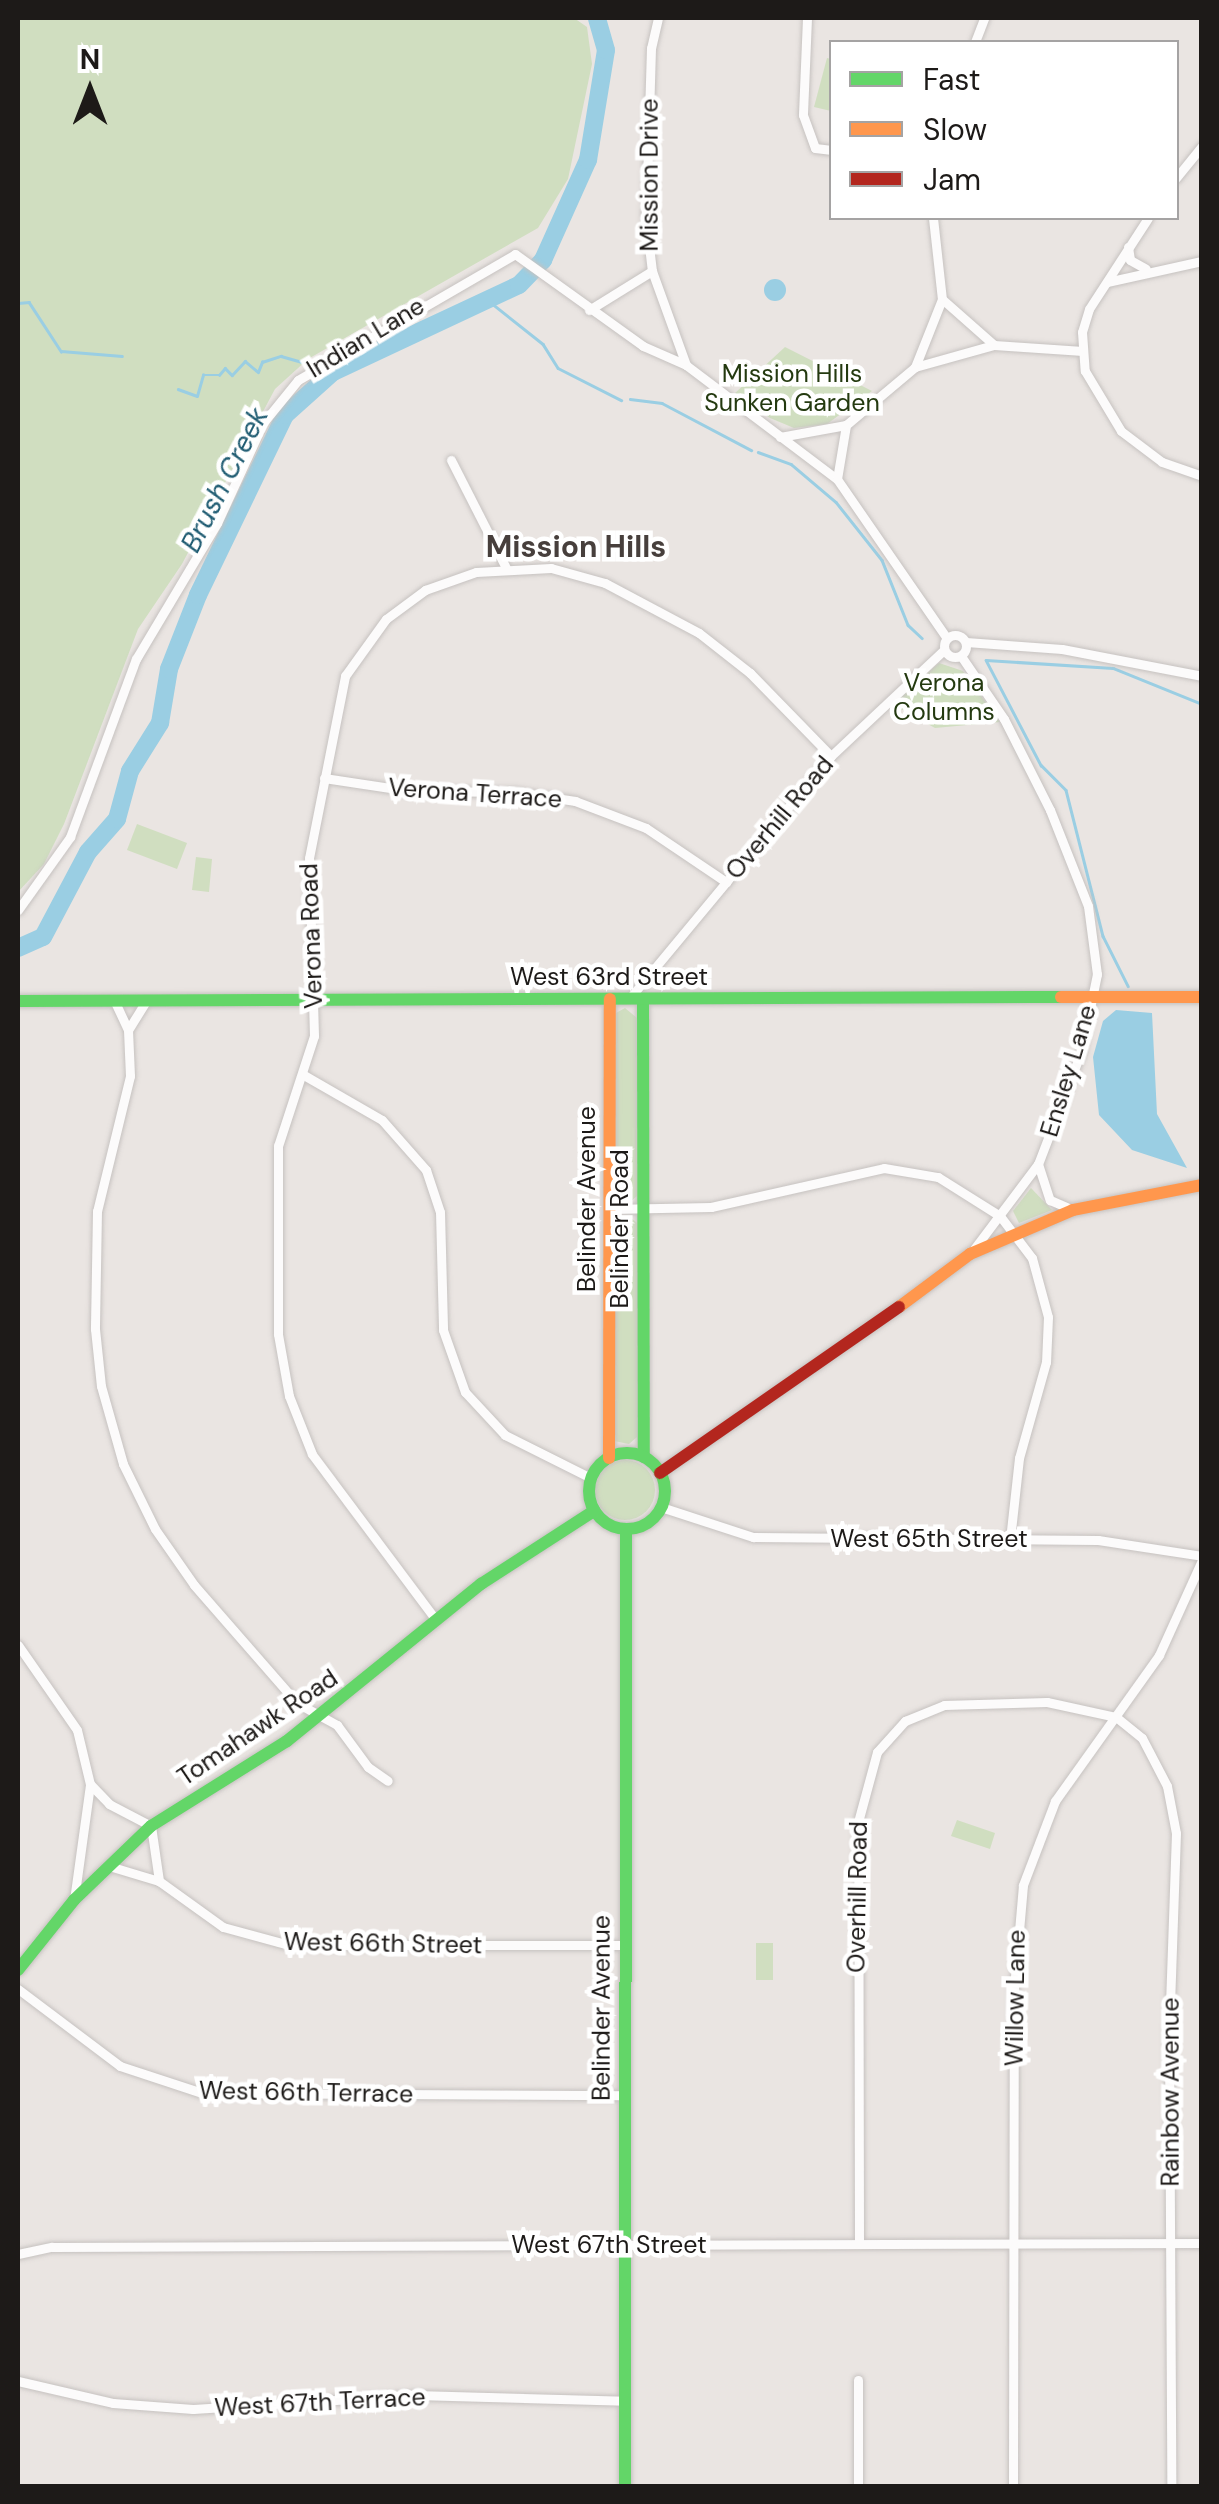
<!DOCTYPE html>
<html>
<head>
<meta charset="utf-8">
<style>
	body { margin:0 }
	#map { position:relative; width:1219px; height:2504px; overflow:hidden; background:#eae5e2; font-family:"DM Sans",sans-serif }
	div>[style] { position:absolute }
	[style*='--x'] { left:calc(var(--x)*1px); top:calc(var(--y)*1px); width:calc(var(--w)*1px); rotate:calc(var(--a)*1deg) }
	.green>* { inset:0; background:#d0dec0 }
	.round { border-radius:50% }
	.water>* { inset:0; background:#9acee3 }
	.stream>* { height:2.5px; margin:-1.25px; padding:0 1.25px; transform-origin:1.25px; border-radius:1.25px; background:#9acee3 }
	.river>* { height:18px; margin:-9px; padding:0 9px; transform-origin:9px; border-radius:9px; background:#9acee3 }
	.roads { filter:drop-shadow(0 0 2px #c6c2c0) drop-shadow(0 0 2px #c6c2c0) }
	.street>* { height:9px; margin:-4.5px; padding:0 4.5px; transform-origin:4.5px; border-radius:4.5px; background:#fcfbfb }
	.street>.ring { margin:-4.5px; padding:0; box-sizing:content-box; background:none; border:9px solid #fcfbfb; border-radius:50% }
	.fast>* { height:12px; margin:-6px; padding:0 6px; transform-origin:6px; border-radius:6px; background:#63d668 }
	.fast>.ring { margin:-6px; padding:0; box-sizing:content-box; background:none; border:12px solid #63d668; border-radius:50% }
	.slow>* { height:12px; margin:-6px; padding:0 6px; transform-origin:6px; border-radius:6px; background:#ff974d }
	.jam>* { height:12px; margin:-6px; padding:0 6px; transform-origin:6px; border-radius:6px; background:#b3261e }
	span { translate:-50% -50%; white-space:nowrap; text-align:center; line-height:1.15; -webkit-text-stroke:9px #fff; paint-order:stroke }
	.street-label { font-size:25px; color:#1d1a18 }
	.park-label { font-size:25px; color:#243a10 }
	.water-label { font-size:28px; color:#215d73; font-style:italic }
	.quarter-label { font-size:30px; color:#473f3c; font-weight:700 }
	.frame { position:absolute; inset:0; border:20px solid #1d1a18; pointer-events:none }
	.legend { position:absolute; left:829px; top:40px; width:350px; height:180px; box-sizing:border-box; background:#fff; border:2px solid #a5a3a3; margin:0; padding:12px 18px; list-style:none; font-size:30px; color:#1d1a18 }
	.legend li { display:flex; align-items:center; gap:20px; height:50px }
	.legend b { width:50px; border:2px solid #a5a3a3 }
	.north { position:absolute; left:40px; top:40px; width:100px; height:100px; -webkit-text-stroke:8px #fff; paint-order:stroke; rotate:0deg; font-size:28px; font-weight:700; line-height:40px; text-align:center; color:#1d1a18 }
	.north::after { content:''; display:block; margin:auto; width:35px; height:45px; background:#1d1a18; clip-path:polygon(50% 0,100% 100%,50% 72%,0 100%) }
</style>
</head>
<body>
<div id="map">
	<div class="green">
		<i style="clip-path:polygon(18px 18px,574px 18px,587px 27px,592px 64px,568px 179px,538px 228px,308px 359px,275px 389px,182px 564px,138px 629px,64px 824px,44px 864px,18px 892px)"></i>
		<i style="clip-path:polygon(827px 58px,831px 59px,831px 111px,814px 107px)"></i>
		<i style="clip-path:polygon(785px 347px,872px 391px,827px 424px,794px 428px,770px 418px,734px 394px)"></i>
		<i style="clip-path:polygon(939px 663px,963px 671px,1000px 722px,935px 728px,892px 704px)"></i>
		<i style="clip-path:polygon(137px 824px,187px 843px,177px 869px,127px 850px)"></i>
		<i style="clip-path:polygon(196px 857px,212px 859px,209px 892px,192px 890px)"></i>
		<i style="clip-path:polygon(625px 1008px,637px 1018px,637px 1196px,630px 1202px,614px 1200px,614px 1014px)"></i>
		<i style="clip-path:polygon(1031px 1188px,1052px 1210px,1019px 1223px,1013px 1211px)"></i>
		<i style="clip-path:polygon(629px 1216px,637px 1223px,637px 1437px,629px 1444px,614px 1441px,615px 1218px)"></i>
		<i class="round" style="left:595px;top:1460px;width:60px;height:60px"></i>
		<i style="clip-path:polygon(957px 1820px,995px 1833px,990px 1849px,951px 1836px)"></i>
		<i style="clip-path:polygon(756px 1943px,773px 1943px,773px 1980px,756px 1980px)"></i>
	</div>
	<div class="water">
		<i class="round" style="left:764px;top:279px;width:22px;height:22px"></i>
		<i style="clip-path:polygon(1116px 1010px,1152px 1013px,1157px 1114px,1187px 1168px,1132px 1150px,1099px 1115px,1093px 1057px,1103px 1021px)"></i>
	</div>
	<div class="stream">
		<i style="--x:485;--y:298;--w:74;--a:38.4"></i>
		<i style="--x:543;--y:344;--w:28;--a:58"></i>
		<i style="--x:558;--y:368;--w:71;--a:26.9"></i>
		<i style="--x:18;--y:303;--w:11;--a:-5"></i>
		<i style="--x:29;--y:302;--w:59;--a:56.9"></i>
		<i style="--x:61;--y:351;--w:61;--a:4.7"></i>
		<i style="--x:323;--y:368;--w:11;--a:22"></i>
		<i style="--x:178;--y:389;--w:20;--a:20"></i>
		<i style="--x:197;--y:396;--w:22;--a:-74"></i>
		<i style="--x:203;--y:375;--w:16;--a:0"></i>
		<i style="--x:219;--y:375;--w:9;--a:-49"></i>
		<i style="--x:225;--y:368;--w:10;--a:45"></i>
		<i style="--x:232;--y:375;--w:19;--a:-47"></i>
		<i style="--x:245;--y:361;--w:17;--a:40"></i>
		<i style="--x:258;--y:372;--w:11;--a:-68"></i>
		<i style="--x:262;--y:362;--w:20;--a:-18"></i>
		<i style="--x:281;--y:356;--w:36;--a:16"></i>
		<i style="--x:630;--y:399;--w:32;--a:7"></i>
		<i style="--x:662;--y:403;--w:101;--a:27.8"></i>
		<i style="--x:758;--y:452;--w:35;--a:20"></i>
		<i style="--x:791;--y:464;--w:59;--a:40.2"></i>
		<i style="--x:836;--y:502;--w:74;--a:51.6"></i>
		<i style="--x:882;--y:560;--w:70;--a:68.2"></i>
		<i style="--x:908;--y:625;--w:19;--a:43"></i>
		<i style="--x:986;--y:660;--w:119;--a:62.4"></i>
		<i style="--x:1041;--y:765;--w:35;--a:45"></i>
		<i style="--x:1066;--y:790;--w:151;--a:75.8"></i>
		<i style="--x:1103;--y:936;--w:56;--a:63.4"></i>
		<i style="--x:986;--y:660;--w:127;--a:3.6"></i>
		<i style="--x:1113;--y:668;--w:96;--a:22"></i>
	</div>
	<div class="river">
		<i style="--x:18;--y:948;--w:27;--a:-24"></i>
		<i style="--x:43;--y:937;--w:96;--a:-62.1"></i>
		<i style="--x:88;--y:852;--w:44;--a:-48.7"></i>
		<i style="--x:117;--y:819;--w:50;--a:-74.8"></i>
		<i style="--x:130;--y:771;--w:57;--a:-58"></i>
		<i style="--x:160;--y:723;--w:55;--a:-80.5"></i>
		<i style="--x:169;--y:669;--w:79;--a:-68.6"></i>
		<i style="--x:198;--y:595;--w:200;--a:-64.2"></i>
		<i style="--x:285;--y:415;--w:64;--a:-41.9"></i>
		<i style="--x:333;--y:372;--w:205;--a:-25.1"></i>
		<i style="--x:519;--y:285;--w:35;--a:-46"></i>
		<i style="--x:543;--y:260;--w:110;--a:-65.8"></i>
		<i style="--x:588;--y:160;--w:111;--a:-80.7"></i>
		<i style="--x:606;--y:50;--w:33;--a:-106"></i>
	</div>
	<div class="roads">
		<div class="street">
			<i style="--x:658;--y:18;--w:31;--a:103"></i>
			<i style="--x:651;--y:48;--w:173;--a:91.7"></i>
			<i style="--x:646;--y:221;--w:50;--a:83.2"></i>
			<i style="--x:652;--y:271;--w:100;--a:70.1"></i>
			<i style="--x:686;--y:365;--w:189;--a:37.1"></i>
			<i style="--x:837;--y:479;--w:192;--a:55.4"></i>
			<i style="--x:807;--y:18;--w:97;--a:92.4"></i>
			<i style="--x:803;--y:115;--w:35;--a:70"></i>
			<i style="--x:815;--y:148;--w:17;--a:7"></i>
			<i style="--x:975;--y:42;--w:26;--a:-69"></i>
			<i style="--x:1176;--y:178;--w:41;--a:-50.9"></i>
			<i style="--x:933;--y:218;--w:81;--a:83.7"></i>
			<i style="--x:942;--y:299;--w:69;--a:41.5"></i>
			<i style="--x:1148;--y:218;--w:108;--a:123"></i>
			<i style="--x:1089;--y:309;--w:24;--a:107"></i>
			<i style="--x:1082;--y:332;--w:39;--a:86"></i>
			<i style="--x:1085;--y:371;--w:70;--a:59"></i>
			<i style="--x:1121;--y:431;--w:51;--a:37.1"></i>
			<i style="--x:1162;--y:462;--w:42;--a:19.3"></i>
			<i style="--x:1128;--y:247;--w:13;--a:81"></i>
			<i style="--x:1130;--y:260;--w:18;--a:29"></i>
			<i style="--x:1107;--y:282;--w:97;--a:-12.5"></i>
			<i style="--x:589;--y:310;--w:74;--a:-31.8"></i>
			<i style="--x:915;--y:367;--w:73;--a:-68.3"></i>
			<i style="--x:780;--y:437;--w:67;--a:-10.3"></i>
			<i style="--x:451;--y:460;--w:121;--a:63"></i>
			<i style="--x:837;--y:479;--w:55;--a:-80.5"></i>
			<i style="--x:846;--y:425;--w:90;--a:-40"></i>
			<i style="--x:915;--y:367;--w:82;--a:-15.6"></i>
			<i style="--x:994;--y:345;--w:89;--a:3.9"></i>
			<i class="ring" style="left:944px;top:635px;width:13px;height:13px"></i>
			<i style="--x:966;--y:642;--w:96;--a:4.2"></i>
			<i style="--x:1062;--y:649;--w:143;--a:10.9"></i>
			<i style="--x:961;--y:656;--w:76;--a:55.7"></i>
			<i style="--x:1004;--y:719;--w:102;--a:63.2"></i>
			<i style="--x:1050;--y:810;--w:103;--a:68.4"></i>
			<i style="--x:1088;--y:906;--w:69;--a:82.5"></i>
			<i style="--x:1097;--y:974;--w:80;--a:101.6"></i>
			<i style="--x:1081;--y:1052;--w:120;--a:111"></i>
			<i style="--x:1038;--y:1164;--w:106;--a:127"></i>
			<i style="--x:324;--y:778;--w:87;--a:8.6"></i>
			<i style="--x:410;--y:791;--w:105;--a:0.5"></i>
			<i style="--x:515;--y:792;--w:61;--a:8.5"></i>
			<i style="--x:575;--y:801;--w:76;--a:20.8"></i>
			<i style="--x:646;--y:828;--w:97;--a:34"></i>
			<i style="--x:18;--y:910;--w:90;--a:-54.5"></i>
			<i style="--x:70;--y:837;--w:190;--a:-69.7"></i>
			<i style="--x:136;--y:659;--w:158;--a:-59.2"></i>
			<i style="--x:217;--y:523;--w:110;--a:-65.3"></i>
			<i style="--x:263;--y:423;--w:55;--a:-50.9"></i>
			<i style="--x:298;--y:380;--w:251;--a:-30.1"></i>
			<i style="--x:515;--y:254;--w:158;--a:35.7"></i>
			<i style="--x:643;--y:346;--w:47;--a:23.8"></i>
			<i style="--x:629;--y:999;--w:316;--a:-50.3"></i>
			<i style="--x:831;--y:756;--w:155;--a:-43.2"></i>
			<i style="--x:115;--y:1002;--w:31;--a:65"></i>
			<i style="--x:128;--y:1030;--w:46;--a:87.5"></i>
			<i style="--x:130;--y:1076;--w:139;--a:103.7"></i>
			<i style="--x:97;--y:1211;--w:118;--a:91"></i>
			<i style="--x:95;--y:1329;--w:57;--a:84"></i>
			<i style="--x:101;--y:1386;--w:81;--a:74.2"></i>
			<i style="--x:123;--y:1464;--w:72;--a:63.8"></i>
			<i style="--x:155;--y:1529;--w:68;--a:55.1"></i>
			<i style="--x:194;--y:1585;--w:157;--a:48.9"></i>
			<i style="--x:297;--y:1703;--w:46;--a:28.8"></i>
			<i style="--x:337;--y:1725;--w:52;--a:53.6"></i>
			<i style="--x:368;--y:1767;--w:24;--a:35"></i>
			<i style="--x:128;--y:1030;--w:34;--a:-58"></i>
			<i style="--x:302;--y:1074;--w:92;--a:29.9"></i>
			<i style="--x:382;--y:1120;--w:67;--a:48.7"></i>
			<i style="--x:426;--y:1170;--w:44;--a:71.6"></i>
			<i style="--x:440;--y:1212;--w:118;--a:88.5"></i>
			<i style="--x:443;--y:1330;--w:66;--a:70.5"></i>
			<i style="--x:465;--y:1392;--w:59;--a:47.1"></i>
			<i style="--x:505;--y:1435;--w:96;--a:26.6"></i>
			<i style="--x:1038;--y:1164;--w:38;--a:72"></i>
			<i style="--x:1050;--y:1200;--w:25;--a:23"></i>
			<i style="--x:610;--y:1209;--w:101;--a:-1.1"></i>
			<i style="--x:711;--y:1207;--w:177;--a:-12.7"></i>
			<i style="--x:884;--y:1168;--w:55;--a:9.5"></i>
			<i style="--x:938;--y:1177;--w:73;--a:32.2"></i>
			<i style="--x:1000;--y:1216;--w:53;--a:52.7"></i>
			<i style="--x:1032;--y:1258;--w:61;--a:74.8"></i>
			<i style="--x:1048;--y:1317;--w:45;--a:92.5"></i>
			<i style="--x:1046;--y:1362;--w:100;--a:105.7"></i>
			<i style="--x:1019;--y:1458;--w:81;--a:96.3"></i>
			<i style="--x:661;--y:1507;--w:97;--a:18.1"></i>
			<i style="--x:753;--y:1537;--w:345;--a:0.5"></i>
			<i style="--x:1098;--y:1540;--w:105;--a:8.7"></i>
			<i style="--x:436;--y:1620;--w:207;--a:-126.8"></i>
			<i style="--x:312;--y:1454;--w:62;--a:-111.6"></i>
			<i style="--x:289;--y:1396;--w:63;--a:-100.1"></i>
			<i style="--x:278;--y:1334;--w:188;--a:-90"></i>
			<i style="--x:278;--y:1146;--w:116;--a:-71.9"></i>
			<i style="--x:314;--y:1036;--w:178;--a:-91.6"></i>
			<i style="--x:309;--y:858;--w:186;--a:-78.8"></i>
			<i style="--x:345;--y:676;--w:70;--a:-54.3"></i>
			<i style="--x:386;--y:619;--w:49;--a:-36.6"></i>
			<i style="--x:425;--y:590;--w:54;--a:-19.4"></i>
			<i style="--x:476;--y:572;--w:75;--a:-3.1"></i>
			<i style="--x:551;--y:568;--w:56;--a:15.5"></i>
			<i style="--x:605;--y:583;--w:106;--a:28"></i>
			<i style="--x:699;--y:633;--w:65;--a:38.1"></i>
			<i style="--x:750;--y:673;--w:116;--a:45.7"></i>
			<i style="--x:18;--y:1645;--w:103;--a:55.2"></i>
			<i style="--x:77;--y:1730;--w:56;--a:76.5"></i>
			<i style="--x:90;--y:1784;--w:28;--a:46"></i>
			<i style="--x:109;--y:1804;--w:47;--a:27.6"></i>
			<i style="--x:151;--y:1826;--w:56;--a:81.7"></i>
			<i style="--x:159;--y:1881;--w:79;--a:35.7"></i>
			<i style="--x:223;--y:1927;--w:68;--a:15.3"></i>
			<i style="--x:289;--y:1945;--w:336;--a:0"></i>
			<i style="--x:109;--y:1866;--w:52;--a:16.7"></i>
			<i style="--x:74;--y:1900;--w:117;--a:-82.1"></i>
			<i style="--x:18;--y:1989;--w:128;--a:37"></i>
			<i style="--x:120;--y:2066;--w:86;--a:18.2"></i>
			<i style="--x:202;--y:2093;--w:423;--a:0.3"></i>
			<i style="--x:859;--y:2244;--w:422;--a:-90.1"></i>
			<i style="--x:858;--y:1822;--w:73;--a:-74.8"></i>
			<i style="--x:877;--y:1752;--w:42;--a:-47.9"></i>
			<i style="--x:905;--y:1721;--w:42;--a:-22.3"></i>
			<i style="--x:944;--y:1705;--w:103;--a:-1.7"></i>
			<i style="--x:1047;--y:1702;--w:71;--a:12.3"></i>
			<i style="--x:1116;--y:1717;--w:33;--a:39"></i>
			<i style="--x:1142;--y:1738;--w:54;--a:62.5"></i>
			<i style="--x:1167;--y:1786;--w:48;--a:79.2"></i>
			<i style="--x:1176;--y:1833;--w:198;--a:92"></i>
			<i style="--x:1169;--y:2031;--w:455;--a:89.7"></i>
			<i style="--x:18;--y:2254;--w:35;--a:-12"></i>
			<i style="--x:52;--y:2247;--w:1150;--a:-0.2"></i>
			<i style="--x:858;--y:2380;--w:106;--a:90"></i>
			<i style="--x:18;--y:2381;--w:98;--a:13"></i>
			<i style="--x:113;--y:2403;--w:80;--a:4.3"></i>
			<i style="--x:193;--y:2409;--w:222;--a:-3.6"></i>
			<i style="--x:415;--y:2395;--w:210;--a:1.6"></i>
			<i style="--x:1013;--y:2486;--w:498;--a:-89.9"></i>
			<i style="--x:1014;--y:1988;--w:103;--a:-85"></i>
			<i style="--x:1023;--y:1885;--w:90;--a:-69.1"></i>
			<i style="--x:1055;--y:1801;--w:179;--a:-54.5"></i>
			<i style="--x:1159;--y:1655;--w:104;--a:-65.6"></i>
		</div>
		<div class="fast">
			<i style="--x:643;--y:1000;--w:457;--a:89.9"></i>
			<i style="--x:18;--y:1001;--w:1043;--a:-0.22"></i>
			<i class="ring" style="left:589px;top:1453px;width:64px;height:64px"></i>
			<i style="--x:18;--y:1970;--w:90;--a:-51.3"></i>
			<i style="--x:74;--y:1900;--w:107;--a:-43.9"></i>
			<i style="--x:151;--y:1826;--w:160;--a:-32"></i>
			<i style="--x:287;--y:1741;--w:250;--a:-39"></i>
			<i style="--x:481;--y:1584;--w:135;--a:-32.9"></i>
			<i style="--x:625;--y:2486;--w:957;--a:-89.94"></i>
		</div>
		<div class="slow">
			<i style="--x:1061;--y:997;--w:141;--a:0"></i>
			<i style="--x:899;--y:1307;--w:89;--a:-36.7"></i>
			<i style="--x:970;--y:1254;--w:112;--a:-23.1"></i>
			<i style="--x:1073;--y:1210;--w:131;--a:-11"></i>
			<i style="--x:609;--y:1458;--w:459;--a:-89.9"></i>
		</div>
		<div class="jam">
			<i style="--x:660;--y:1473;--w:291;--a:-34.8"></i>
		</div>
	</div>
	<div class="street-label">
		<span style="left:650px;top:175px;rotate:-90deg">Mission Drive</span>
		<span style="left:366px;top:338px;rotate:-31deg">Indian Lane</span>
		<span style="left:475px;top:794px;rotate:4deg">Verona Terrace</span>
		<span style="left:780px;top:818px;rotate:-50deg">Overhill Road</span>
		<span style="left:312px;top:936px;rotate:-92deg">Verona Road</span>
		<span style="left:609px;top:977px">West 63rd Street</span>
		<span style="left:1069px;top:1071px;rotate:-73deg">Ensley Lane</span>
		<span style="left:587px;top:1199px;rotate:-90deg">Belinder Avenue</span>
		<span style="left:620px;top:1229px;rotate:-90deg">Belinder Road</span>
		<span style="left:929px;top:1539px">West 65th Street</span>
		<span style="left:258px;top:1728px;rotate:-34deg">Tomahawk Road</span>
		<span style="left:858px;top:1897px;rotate:-89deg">Overhill Road</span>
		<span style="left:383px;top:1944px;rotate:1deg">West 66th Street</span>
		<span style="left:1016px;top:1998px;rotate:-89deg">Willow Lane</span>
		<span style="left:602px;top:2008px;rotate:-90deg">Belinder Avenue</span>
		<span style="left:1171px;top:2092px;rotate:-90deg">Rainbow Avenue</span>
		<span style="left:306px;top:2093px;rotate:1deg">West 66th Terrace</span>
		<span style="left:609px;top:2245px">West 67th Street</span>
		<span style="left:320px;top:2403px;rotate:-3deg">West 67th Terrace</span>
	</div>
	<div class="park-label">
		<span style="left:792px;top:389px">Mission Hills<br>Sunken Garden</span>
		<span style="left:944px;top:698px">Verona<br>Columns</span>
	</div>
	<div class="water-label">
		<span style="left:225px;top:480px;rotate:-63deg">Brush Creek</span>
	</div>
	<div class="quarter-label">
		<span style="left:576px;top:547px">Mission Hills</span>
	</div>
	<div class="frame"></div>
	<ul class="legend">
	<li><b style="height:12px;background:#63d668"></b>Fast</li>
	<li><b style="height:12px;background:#ff974d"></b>Slow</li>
	<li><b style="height:12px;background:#b3261e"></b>Jam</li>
	</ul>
	<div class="north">N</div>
</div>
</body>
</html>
